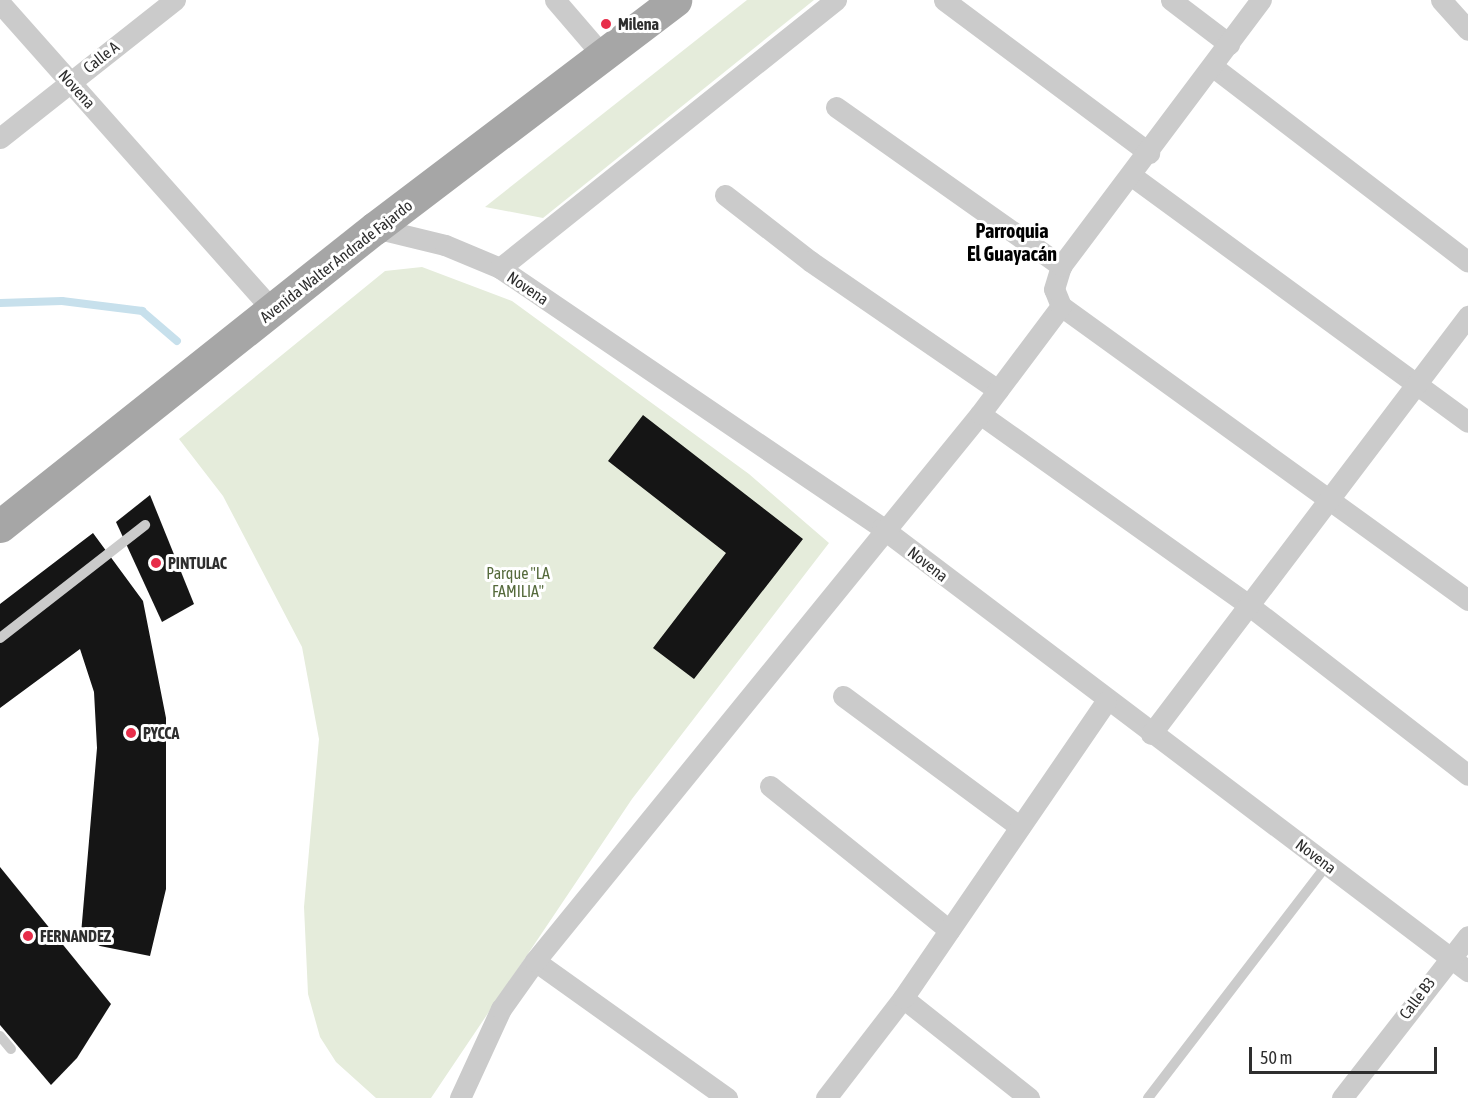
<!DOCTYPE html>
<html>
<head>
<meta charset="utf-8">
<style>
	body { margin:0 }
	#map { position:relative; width:1468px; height:1098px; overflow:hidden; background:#fff; font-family:"Asap Condensed",sans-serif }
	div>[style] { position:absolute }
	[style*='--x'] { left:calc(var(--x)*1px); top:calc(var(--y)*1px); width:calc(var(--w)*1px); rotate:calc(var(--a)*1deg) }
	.green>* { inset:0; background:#e5ecdb }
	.stream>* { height:8px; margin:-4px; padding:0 4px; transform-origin:4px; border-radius:4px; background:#c7e0ec }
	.building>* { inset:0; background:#151515 }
	.lane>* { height:10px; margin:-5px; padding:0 5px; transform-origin:5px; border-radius:5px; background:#cbcbcb }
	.street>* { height:21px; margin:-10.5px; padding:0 10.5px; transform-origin:10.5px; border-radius:10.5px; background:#cbcbcb }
	.primary>* { height:33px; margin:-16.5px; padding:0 16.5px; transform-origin:16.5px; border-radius:16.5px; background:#a6a6a6 }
	.dots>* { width:16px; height:16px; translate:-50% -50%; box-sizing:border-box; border:3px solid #fff; border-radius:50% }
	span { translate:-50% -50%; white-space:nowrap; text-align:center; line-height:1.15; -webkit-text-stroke:6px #fff; paint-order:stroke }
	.poi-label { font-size:16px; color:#2e2e2e; font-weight:700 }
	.left { translate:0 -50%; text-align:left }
	.street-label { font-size:16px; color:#2e2e2e }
	.park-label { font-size:16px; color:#556a3b }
	.quarter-label { font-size:20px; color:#000; font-weight:700 }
	.scale { position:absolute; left:1249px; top:1047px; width:188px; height:27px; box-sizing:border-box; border:3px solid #2e2e2e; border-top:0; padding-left:8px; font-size:18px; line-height:21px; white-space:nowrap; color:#2e2e2e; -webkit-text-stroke:4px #fff; paint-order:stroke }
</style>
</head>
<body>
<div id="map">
	<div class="green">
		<i style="clip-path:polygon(747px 0,814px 0,543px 218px,485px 207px)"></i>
		<i style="clip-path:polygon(422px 267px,512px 301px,749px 474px,829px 543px,632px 799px,431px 1098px,376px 1098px,336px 1062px,320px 1037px,308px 994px,304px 907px,319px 739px,302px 647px,223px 496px,179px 439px,385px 271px)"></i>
	</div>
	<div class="stream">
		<i style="--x:0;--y:303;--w:62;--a:-1.8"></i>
		<i style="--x:62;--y:301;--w:81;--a:7.1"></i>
		<i style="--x:142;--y:311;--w:46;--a:40.6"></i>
	</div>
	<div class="building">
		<i style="clip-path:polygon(643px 415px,803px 539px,694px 679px,653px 648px,726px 553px,608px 461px)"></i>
		<i style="clip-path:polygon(150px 495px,194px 604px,162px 622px,116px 522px)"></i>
		<i style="clip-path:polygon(93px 533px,143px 601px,166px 718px,166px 889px,150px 956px,100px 946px,81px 934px,97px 748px,94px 692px,80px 649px,0 708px,0 604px)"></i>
		<i style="clip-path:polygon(0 867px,111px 1004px,77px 1058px,51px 1085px,0 1025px)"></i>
	</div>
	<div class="lane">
		<i style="--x:0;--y:638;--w:184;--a:-37.9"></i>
		<i style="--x:0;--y:1036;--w:17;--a:50"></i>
		<i style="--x:1148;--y:1098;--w:294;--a:-52.5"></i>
	</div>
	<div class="street">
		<i style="--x:555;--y:0;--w:75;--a:49.3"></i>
		<i style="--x:944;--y:0;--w:256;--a:36.7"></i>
		<i style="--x:1171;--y:0;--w:73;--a:37.2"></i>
		<i style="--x:1441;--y:0;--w:40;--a:48"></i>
		<i style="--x:0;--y:3;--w:411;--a:48.4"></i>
		<i style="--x:1212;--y:66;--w:322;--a:37.4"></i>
		<i style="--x:836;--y:107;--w:276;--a:35.2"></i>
		<i style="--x:0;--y:138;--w:223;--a:-38.3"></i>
		<i style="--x:1132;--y:176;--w:416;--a:36.2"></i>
		<i style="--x:725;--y:195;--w:108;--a:37.8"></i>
		<i style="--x:810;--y:261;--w:228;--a:34.5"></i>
		<i style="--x:375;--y:228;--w:72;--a:13.7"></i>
		<i style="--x:445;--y:245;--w:60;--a:22.7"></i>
		<i style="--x:500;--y:268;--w:462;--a:34.2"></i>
		<i style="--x:882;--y:528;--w:735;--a:37.09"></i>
		<i style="--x:500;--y:268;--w:430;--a:-38.6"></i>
		<i style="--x:1061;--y:306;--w:502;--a:35.84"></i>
		<i style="--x:980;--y:414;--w:328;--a:35.4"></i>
		<i style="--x:1247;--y:604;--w:279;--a:37.7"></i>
		<i style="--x:843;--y:696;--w:220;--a:36.5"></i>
		<i style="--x:1151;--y:734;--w:525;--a:-52.82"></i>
		<i style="--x:770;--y:786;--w:230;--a:38.8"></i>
		<i style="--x:535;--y:961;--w:236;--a:35.5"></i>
		<i style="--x:903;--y:998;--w:161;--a:38.4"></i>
		<i style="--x:460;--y:1098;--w:98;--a:-65.3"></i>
		<i style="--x:501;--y:1009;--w:59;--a:-54.7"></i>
		<i style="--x:535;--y:961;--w:705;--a:-50.87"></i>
		<i style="--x:980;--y:414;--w:135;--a:-53.1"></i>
		<i style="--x:1061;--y:306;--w:18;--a:-112"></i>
		<i style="--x:1054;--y:289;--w:24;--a:-73"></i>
		<i style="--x:1061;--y:266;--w:333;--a:-53.1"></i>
		<i style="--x:826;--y:1098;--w:126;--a:-52.4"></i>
		<i style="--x:903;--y:998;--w:359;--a:-55.6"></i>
		<i style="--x:1342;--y:1098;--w:205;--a:-52.1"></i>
	</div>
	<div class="primary">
		<i style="--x:0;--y:526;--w:479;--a:-38.5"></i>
		<i style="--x:375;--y:228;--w:377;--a:-37.2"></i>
	</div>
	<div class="dots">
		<i style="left:606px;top:24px;background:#e72e4a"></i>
		<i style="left:156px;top:563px;background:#e72e4a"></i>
		<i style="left:131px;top:733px;background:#e72e4a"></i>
		<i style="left:28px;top:936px;background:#e72e4a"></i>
	</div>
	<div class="poi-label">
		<span class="left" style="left:618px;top:24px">Milena</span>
		<span class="left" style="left:168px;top:563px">PINTULAC</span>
		<span class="left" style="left:143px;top:733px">PYCCA</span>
		<span class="left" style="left:40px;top:936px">FERNANDEZ</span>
	</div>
	<div class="street-label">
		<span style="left:101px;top:57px;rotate:-38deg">Calle A</span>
		<span style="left:77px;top:89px;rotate:48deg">Novena</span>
		<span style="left:336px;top:261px;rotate:-38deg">Avenida Walter Andrade Fajardo</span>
		<span style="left:528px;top:288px;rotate:34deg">Novena</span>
		<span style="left:928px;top:564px;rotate:38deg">Novena</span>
		<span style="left:1316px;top:856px;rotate:37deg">Novena</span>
		<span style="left:1417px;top:998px;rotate:-53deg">Calle B3</span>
	</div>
	<div class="park-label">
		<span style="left:518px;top:582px">Parque "LA<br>FAMILIA"</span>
	</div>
	<div class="quarter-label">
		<span style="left:1012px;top:242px">Parroquia<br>El Guayacán</span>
	</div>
	<div class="scale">50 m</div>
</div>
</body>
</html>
